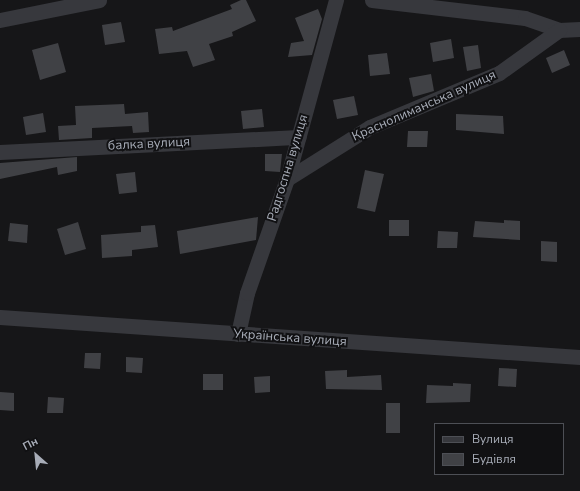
<!DOCTYPE html>
<html>
<head>
<meta charset="utf-8">
<style>
	body { margin:0 }
	#map { position:relative; width:580px; height:491px; overflow:hidden; background:#161618; font-family:"Nunito Sans",sans-serif }
	div>[style] { position:absolute }
	[style*='--x'] { left:calc(var(--x)*1px); top:calc(var(--y)*1px); width:calc(var(--w)*1px); rotate:calc(var(--a)*1deg) }
	.building>* { inset:0; background:#404145 }
	.minor>* { height:15px; margin:-7.5px; padding:0 7.5px; transform-origin:7.5px; border-radius:7.5px; background:#37383d }
	span { translate:-50% -50%; white-space:nowrap; text-align:center; line-height:1.15; -webkit-text-stroke:4px #111113; paint-order:stroke }
	.street-label { font-size:13px; color:#a8adb8 }
	.legend { position:absolute; left:434px; top:423px; width:130px; height:52px; box-sizing:border-box; background:#111113; border:1px solid #4d4f55; margin:0; padding:5px 7px; list-style:none; font-size:12px; color:#a8adb8 }
	.legend li { display:flex; align-items:center; gap:8px; height:20px }
	.legend b { width:20px; border:1px solid #4d4f55 }
	.north { position:absolute; left:16px; top:435px; width:40px; height:40px; -webkit-text-stroke:3px #111113; paint-order:stroke; rotate:333deg; font-size:11px; font-weight:700; line-height:16px; text-align:center; color:#a8adb8 }
	.north::after { content:''; display:block; margin:auto; width:14px; height:18px; background:#a8adb8; clip-path:polygon(50% 0,100% 100%,50% 72%,0 100%) }
</style>
</head>
<body>
<div id="map">
	<div class="building">
		<i style="clip-path:polygon(241px 0,246px 0,256px 21px,232px 32px,233px 36px,209px 44px,215px 60px,193px 67px,187px 51px,159px 54px,155px 29px,172px 27px,173px 31px,232px 9px,230px 5px)"></i>
		<i style="clip-path:polygon(318px 9px,322px 19px,312px 55px,288px 57px,291px 43px,304px 41px,295px 18px)"></i>
		<i style="clip-path:polygon(121px 22px,125px 42px,105px 45px,102px 25px)"></i>
		<i style="clip-path:polygon(451px 39px,454px 58px,433px 62px,430px 43px)"></i>
		<i style="clip-path:polygon(58px 43px,66px 72px,40px 80px,32px 50px)"></i>
		<i style="clip-path:polygon(478px 45px,481px 68px,467px 71px,463px 47px)"></i>
		<i style="clip-path:polygon(564px 50px,570px 65px,552px 73px,546px 58px)"></i>
		<i style="clip-path:polygon(387px 53px,390px 74px,370px 76px,368px 55px)"></i>
		<i style="clip-path:polygon(431px 74px,434px 91px,413px 97px,409px 78px)"></i>
		<i style="clip-path:polygon(354px 96px,358px 115px,337px 119px,333px 100px)"></i>
		<i style="clip-path:polygon(124px 104px,125px 114px,148px 112px,149px 132px,133px 133px,132px 126px,92px 128px,92px 138px,59px 140px,58px 126px,76px 125px,75px 106px)"></i>
		<i style="clip-path:polygon(262px 109px,264px 127px,243px 129px,241px 111px)"></i>
		<i style="clip-path:polygon(43px 113px,46px 132px,26px 135px,23px 117px)"></i>
		<i style="clip-path:polygon(456px 114px,503px 116px,504px 134px,456px 130px)"></i>
		<i style="clip-path:polygon(408px 131px,428px 131px,427px 147px,407px 147px)"></i>
		<i style="clip-path:polygon(265px 154px,282px 154px,280px 172px,265px 171px)"></i>
		<i style="clip-path:polygon(77px 157px,77px 171px,58px 175px,57px 167px,0 179px,0 163px)"></i>
		<i style="clip-path:polygon(365px 170px,384px 174px,375px 212px,357px 208px)"></i>
		<i style="clip-path:polygon(135px 172px,137px 192px,119px 194px,116px 174px)"></i>
		<i style="clip-path:polygon(258px 217px,256px 240px,180px 254px,177px 231px)"></i>
		<i style="clip-path:polygon(389px 220px,409px 220px,409px 236px,389px 236px)"></i>
		<i style="clip-path:polygon(504px 220px,520px 221px,520px 240px,473px 237px,475px 221px,504px 223px)"></i>
		<i style="clip-path:polygon(78px 222px,86px 249px,65px 255px,57px 229px)"></i>
		<i style="clip-path:polygon(10px 223px,28px 225px,27px 243px,8px 241px)"></i>
		<i style="clip-path:polygon(155px 225px,158px 247px,132px 250px,132px 256px,102px 258px,101px 235px,141px 232px,141px 226px)"></i>
		<i style="clip-path:polygon(438px 231px,458px 232px,457px 248px,437px 248px)"></i>
		<i style="clip-path:polygon(541px 241px,557px 242px,557px 262px,541px 261px)"></i>
		<i style="clip-path:polygon(85px 353px,101px 353px,100px 369px,84px 368px)"></i>
		<i style="clip-path:polygon(126px 357px,143px 358px,142px 373px,126px 372px)"></i>
		<i style="clip-path:polygon(499px 368px,517px 369px,516px 387px,498px 386px)"></i>
		<i style="clip-path:polygon(347px 370px,347px 377px,381px 375px,382px 390px,326px 389px,325px 371px)"></i>
		<i style="clip-path:polygon(203px 374px,223px 374px,223px 390px,203px 390px)"></i>
		<i style="clip-path:polygon(270px 376px,270px 392px,255px 393px,254px 377px)"></i>
		<i style="clip-path:polygon(453px 383px,471px 384px,470px 402px,426px 403px,427px 385px,453px 386px)"></i>
		<i style="clip-path:polygon(0 392px,14px 393px,14px 411px,0 410px)"></i>
		<i style="clip-path:polygon(48px 397px,64px 398px,63px 413px,47px 413px)"></i>
		<i style="clip-path:polygon(386px 403px,400px 403px,400px 433px,386px 433px)"></i>
	</div>
	<div class="minor">
		<i style="--x:372;--y:0;--w:154;--a:6.7"></i>
		<i style="--x:525;--y:18;--w:36;--a:19"></i>
		<i style="--x:559;--y:30;--w:21;--a:-3"></i>
		<i style="--x:0;--y:20;--w:101;--a:-11.4"></i>
		<i style="--x:0;--y:152;--w:299;--a:-2.9"></i>
		<i style="--x:287;--y:179;--w:98;--a:-32.1"></i>
		<i style="--x:370;--y:127;--w:140;--a:-22.7"></i>
		<i style="--x:499;--y:73;--w:74;--a:-35.6"></i>
		<i style="--x:0;--y:317;--w:581;--a:3.95"></i>
		<i style="--x:238;--y:334;--w:42;--a:-77.6"></i>
		<i style="--x:247;--y:293;--w:121;--a:-70.7"></i>
		<i style="--x:287;--y:179;--w:186;--a:-74.7"></i>
	</div>
	<div class="street-label">
		<span style="left:424px;top:106px;rotate:-24deg">Краснолиманська вулиця</span>
		<span style="left:149px;top:144px;rotate:-3deg">балка вулиця</span>
		<span style="left:288px;top:168px;rotate:-73deg">Радгоспна вулиця</span>
		<span style="left:290px;top:338px;rotate:4deg">Українська вулиця</span>
	</div>
	<ul class="legend">
	<li><b style="height:5px;background:#37383d"></b>Вулиця</li>
	<li><b style="height:11px;background:#404145"></b>Будівля</li>
	</ul>
	<div class="north">Пн</div>
</div>
</body>
</html>
